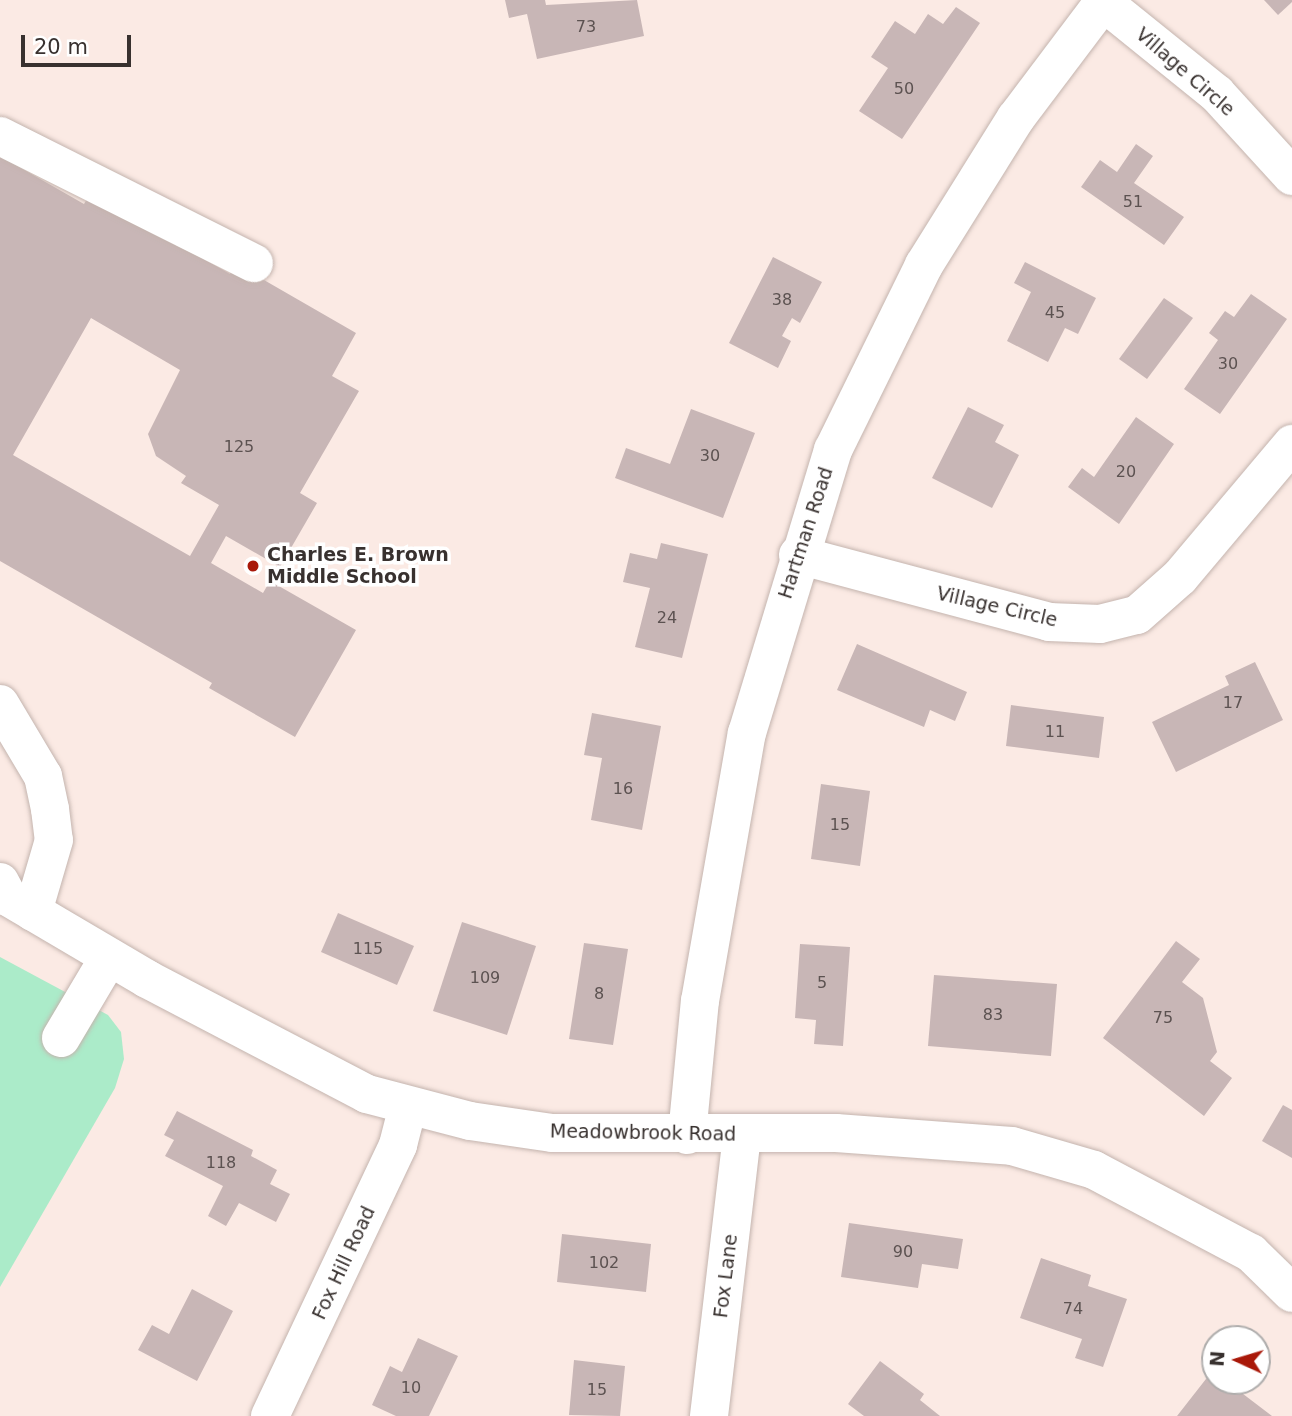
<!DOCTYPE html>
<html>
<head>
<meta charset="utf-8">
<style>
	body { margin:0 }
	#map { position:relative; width:1292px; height:1416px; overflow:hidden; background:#fbeae4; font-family:"DejaVu Sans",sans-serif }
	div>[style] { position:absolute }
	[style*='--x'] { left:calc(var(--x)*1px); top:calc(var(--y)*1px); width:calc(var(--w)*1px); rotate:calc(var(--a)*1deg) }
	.green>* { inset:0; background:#abebc9 }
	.building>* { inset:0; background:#c8b6b6 }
	.roads { filter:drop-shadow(0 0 2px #c4b4ae) drop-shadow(0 0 2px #c4b4ae) }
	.minor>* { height:38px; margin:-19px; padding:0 19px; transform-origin:19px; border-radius:19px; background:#fff }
	.dots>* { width:19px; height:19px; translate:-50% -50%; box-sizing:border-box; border:4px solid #fff; border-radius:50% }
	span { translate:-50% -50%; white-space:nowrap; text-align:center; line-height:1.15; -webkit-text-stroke:7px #fff; paint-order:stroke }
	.number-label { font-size:16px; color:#5c5251 }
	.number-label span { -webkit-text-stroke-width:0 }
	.street-label { font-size:19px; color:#38312f }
	.poi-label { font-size:19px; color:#38312f; font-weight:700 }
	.left { translate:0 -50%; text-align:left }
	.north { position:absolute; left:1201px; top:1325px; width:70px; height:70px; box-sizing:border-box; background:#fff; border:2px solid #afadac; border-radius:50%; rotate:274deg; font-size:19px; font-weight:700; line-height:28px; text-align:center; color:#38312f }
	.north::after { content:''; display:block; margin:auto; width:24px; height:32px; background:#a91809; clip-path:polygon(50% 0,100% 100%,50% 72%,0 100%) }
	.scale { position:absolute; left:21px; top:35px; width:110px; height:32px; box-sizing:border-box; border:4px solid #38312f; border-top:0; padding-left:9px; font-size:21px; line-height:24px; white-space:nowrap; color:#38312f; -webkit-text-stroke:5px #fff; paint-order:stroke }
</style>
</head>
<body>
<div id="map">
	<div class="green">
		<i style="clip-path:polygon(0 957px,108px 1015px,121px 1032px,124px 1059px,115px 1088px,0 1287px)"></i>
	</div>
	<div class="building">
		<i style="clip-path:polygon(505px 0,545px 0,546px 5px,637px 0,644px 36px,537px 59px,527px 14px,509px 18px)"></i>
		<i style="clip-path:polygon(1264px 0,1292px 0,1292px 2px,1278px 15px)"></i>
		<i style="clip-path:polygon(956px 7px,980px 23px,902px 139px,859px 111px,888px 68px,871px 57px,895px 21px,915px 34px,928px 14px,943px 24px)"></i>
		<i style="clip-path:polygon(1136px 144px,1153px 156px,1134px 183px,1184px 217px,1164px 245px,1081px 187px,1100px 160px,1117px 172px)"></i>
		<i style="clip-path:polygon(evenodd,0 156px,84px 204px,90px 194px,230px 274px,236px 264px,356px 333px,332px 376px,359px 391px,300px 493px,317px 503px,280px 567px,226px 536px,211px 563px,263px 593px,270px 581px,356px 630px,295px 737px,209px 688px,212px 683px,0 561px,0 156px,91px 318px,180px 370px,148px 434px,156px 456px,186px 476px,181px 483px,219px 505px,190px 556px,13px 455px,91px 318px)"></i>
		<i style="clip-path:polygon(773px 257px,822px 282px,800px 323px,792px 318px,782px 336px,791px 341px,778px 368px,729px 343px)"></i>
		<i style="clip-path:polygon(1025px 262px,1096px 298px,1078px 334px,1065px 328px,1048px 362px,1007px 341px,1031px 292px,1014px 283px)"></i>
		<i style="clip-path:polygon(1251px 294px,1287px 319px,1220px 414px,1184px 389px,1218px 340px,1209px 333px,1225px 311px,1234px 317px)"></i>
		<i style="clip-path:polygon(1164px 298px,1193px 318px,1147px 379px,1119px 359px)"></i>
		<i style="clip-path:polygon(968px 407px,1004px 425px,995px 442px,1019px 455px,992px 508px,932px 478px)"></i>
		<i style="clip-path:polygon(691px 409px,755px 433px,723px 518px,615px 478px,626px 448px,670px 464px)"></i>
		<i style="clip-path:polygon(1136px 417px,1174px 444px,1119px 524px,1068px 487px,1082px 468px,1094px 477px)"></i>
		<i style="clip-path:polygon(661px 543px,708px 554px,682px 658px,635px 647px,650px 588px,623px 582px,630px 553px,657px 559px)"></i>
		<i style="clip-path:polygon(857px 644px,967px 692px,955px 721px,930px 710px,924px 727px,837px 690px)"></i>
		<i style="clip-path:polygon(1255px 662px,1283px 720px,1176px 772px,1152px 722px,1229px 685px,1225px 676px)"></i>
		<i style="clip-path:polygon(1011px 705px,1104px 717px,1099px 758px,1006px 746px)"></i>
		<i style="clip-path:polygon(592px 713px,661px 726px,642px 830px,591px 820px,602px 758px,584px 755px)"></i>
		<i style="clip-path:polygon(821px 784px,870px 791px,860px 866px,811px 859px)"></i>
		<i style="clip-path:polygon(338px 913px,414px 946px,397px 985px,321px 952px)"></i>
		<i style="clip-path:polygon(462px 922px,536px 946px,507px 1035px,433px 1011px)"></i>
		<i style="clip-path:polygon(1176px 941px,1200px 959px,1182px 982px,1203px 998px,1217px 1052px,1210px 1061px,1232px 1078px,1204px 1116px,1103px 1038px)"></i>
		<i style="clip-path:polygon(584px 943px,628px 949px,613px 1045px,569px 1039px)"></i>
		<i style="clip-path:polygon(800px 944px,850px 947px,843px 1046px,814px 1044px,816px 1020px,795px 1018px)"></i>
		<i style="clip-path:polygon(934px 975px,1057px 984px,1051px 1056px,928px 1046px)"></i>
		<i style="clip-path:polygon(1283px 1105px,1292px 1110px,1292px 1158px,1262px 1141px)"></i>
		<i style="clip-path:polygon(177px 1111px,253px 1150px,251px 1156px,277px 1170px,270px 1184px,290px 1194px,276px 1222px,239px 1203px,226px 1226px,208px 1216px,223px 1186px,165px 1156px,174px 1140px,164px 1135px)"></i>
		<i style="clip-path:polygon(849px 1223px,963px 1239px,958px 1269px,922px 1264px,918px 1288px,841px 1277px)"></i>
		<i style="clip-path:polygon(562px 1234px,651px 1244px,646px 1292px,557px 1282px)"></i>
		<i style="clip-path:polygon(1041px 1258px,1091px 1275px,1088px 1286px,1127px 1299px,1103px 1367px,1075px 1358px,1082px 1339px,1020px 1318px)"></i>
		<i style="clip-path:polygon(192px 1289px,233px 1311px,197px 1381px,138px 1350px,152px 1325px,169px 1334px)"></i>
		<i style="clip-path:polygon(418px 1338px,458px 1356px,429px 1416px,396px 1416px,372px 1405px,390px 1366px,402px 1372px)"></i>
		<i style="clip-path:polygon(574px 1360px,625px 1366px,620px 1416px,569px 1415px)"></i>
		<i style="clip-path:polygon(880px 1361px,924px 1394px,920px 1400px,940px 1416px,864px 1416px,848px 1404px)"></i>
		<i style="clip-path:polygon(1213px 1370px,1215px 1381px,1226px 1381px,1272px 1416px,1177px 1416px)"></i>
	</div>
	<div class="roads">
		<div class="minor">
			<i style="--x:1103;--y:2;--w:146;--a:38.9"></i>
			<i style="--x:1217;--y:94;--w:111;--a:47.6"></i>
			<i style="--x:0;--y:136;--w:284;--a:26.6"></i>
			<i style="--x:798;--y:555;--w:260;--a:14.9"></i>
			<i style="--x:1049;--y:622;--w:51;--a:2.2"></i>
			<i style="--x:1100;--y:624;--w:38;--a:-14"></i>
			<i style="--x:1137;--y:615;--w:57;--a:-41.5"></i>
			<i style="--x:1180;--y:577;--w:174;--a:-49.9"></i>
			<i style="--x:0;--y:704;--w:84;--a:59.2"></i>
			<i style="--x:43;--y:776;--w:34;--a:78"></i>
			<i style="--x:50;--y:809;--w:31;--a:83"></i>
			<i style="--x:54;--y:840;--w:75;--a:106.3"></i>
			<i style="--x:0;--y:882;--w:17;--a:62"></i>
			<i style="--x:8;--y:897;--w:161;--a:30.5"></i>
			<i style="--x:147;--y:979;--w:248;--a:27.6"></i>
			<i style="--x:367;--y:1094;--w:106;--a:14.7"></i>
			<i style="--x:470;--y:1121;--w:83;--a:8.3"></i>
			<i style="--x:552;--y:1133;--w:284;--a:0"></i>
			<i style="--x:836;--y:1133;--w:176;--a:4.2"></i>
			<i style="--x:1012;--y:1146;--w:85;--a:16.3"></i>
			<i style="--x:1094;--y:1170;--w:178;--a:27.9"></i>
			<i style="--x:1251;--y:1253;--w:57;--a:44.3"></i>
			<i style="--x:61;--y:1038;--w:94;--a:-59.3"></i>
			<i style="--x:687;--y:1135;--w:135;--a:-84.5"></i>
			<i style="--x:700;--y:1001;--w:272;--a:-80.1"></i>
			<i style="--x:747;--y:733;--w:296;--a:-73.1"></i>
			<i style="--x:833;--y:450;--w:206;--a:-63.8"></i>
			<i style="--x:924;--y:265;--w:173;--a:-58"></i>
			<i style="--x:1016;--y:118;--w:148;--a:-53"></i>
			<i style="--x:270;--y:1416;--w:300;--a:-64.7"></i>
			<i style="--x:398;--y:1145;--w:40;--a:-75.6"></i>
			<i style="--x:709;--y:1416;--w:283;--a:-83.3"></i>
		</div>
	</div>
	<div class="dots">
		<i style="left:253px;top:566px;background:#a91809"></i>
	</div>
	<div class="number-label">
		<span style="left:586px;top:27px">73</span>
		<span style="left:904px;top:89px">50</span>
		<span style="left:1133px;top:202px">51</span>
		<span style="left:782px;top:300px">38</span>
		<span style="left:1055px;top:313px">45</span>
		<span style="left:1228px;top:364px">30</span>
		<span style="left:239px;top:447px">125</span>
		<span style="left:710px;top:456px">30</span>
		<span style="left:1126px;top:472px">20</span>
		<span style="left:667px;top:618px">24</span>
		<span style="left:1233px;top:703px">17</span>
		<span style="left:1055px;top:732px">11</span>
		<span style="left:623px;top:789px">16</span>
		<span style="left:840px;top:825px">15</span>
		<span style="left:368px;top:949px">115</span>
		<span style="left:485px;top:978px">109</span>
		<span style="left:822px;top:983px">5</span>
		<span style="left:599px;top:994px">8</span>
		<span style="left:993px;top:1015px">83</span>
		<span style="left:1163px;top:1018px">75</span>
		<span style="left:221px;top:1163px">118</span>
		<span style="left:903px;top:1252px">90</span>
		<span style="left:604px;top:1263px">102</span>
		<span style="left:1073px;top:1309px">74</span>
		<span style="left:411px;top:1388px">10</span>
		<span style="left:597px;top:1390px">15</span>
	</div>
	<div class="street-label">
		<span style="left:1185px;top:72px;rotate:41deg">Village Circle</span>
		<span style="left:806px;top:533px;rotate:-72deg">Hartman Road</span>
		<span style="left:997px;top:607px;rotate:13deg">Village Circle</span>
		<span style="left:643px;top:1133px;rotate:1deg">Meadowbrook Road</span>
		<span style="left:344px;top:1263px;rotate:-65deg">Fox Hill Road</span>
		<span style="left:726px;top:1276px;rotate:-83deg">Fox Lane</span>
	</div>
	<div class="poi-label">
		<span class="left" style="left:267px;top:566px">Charles E. Brown<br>Middle School</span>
	</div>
	<div class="north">N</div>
	<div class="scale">20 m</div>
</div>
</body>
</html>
